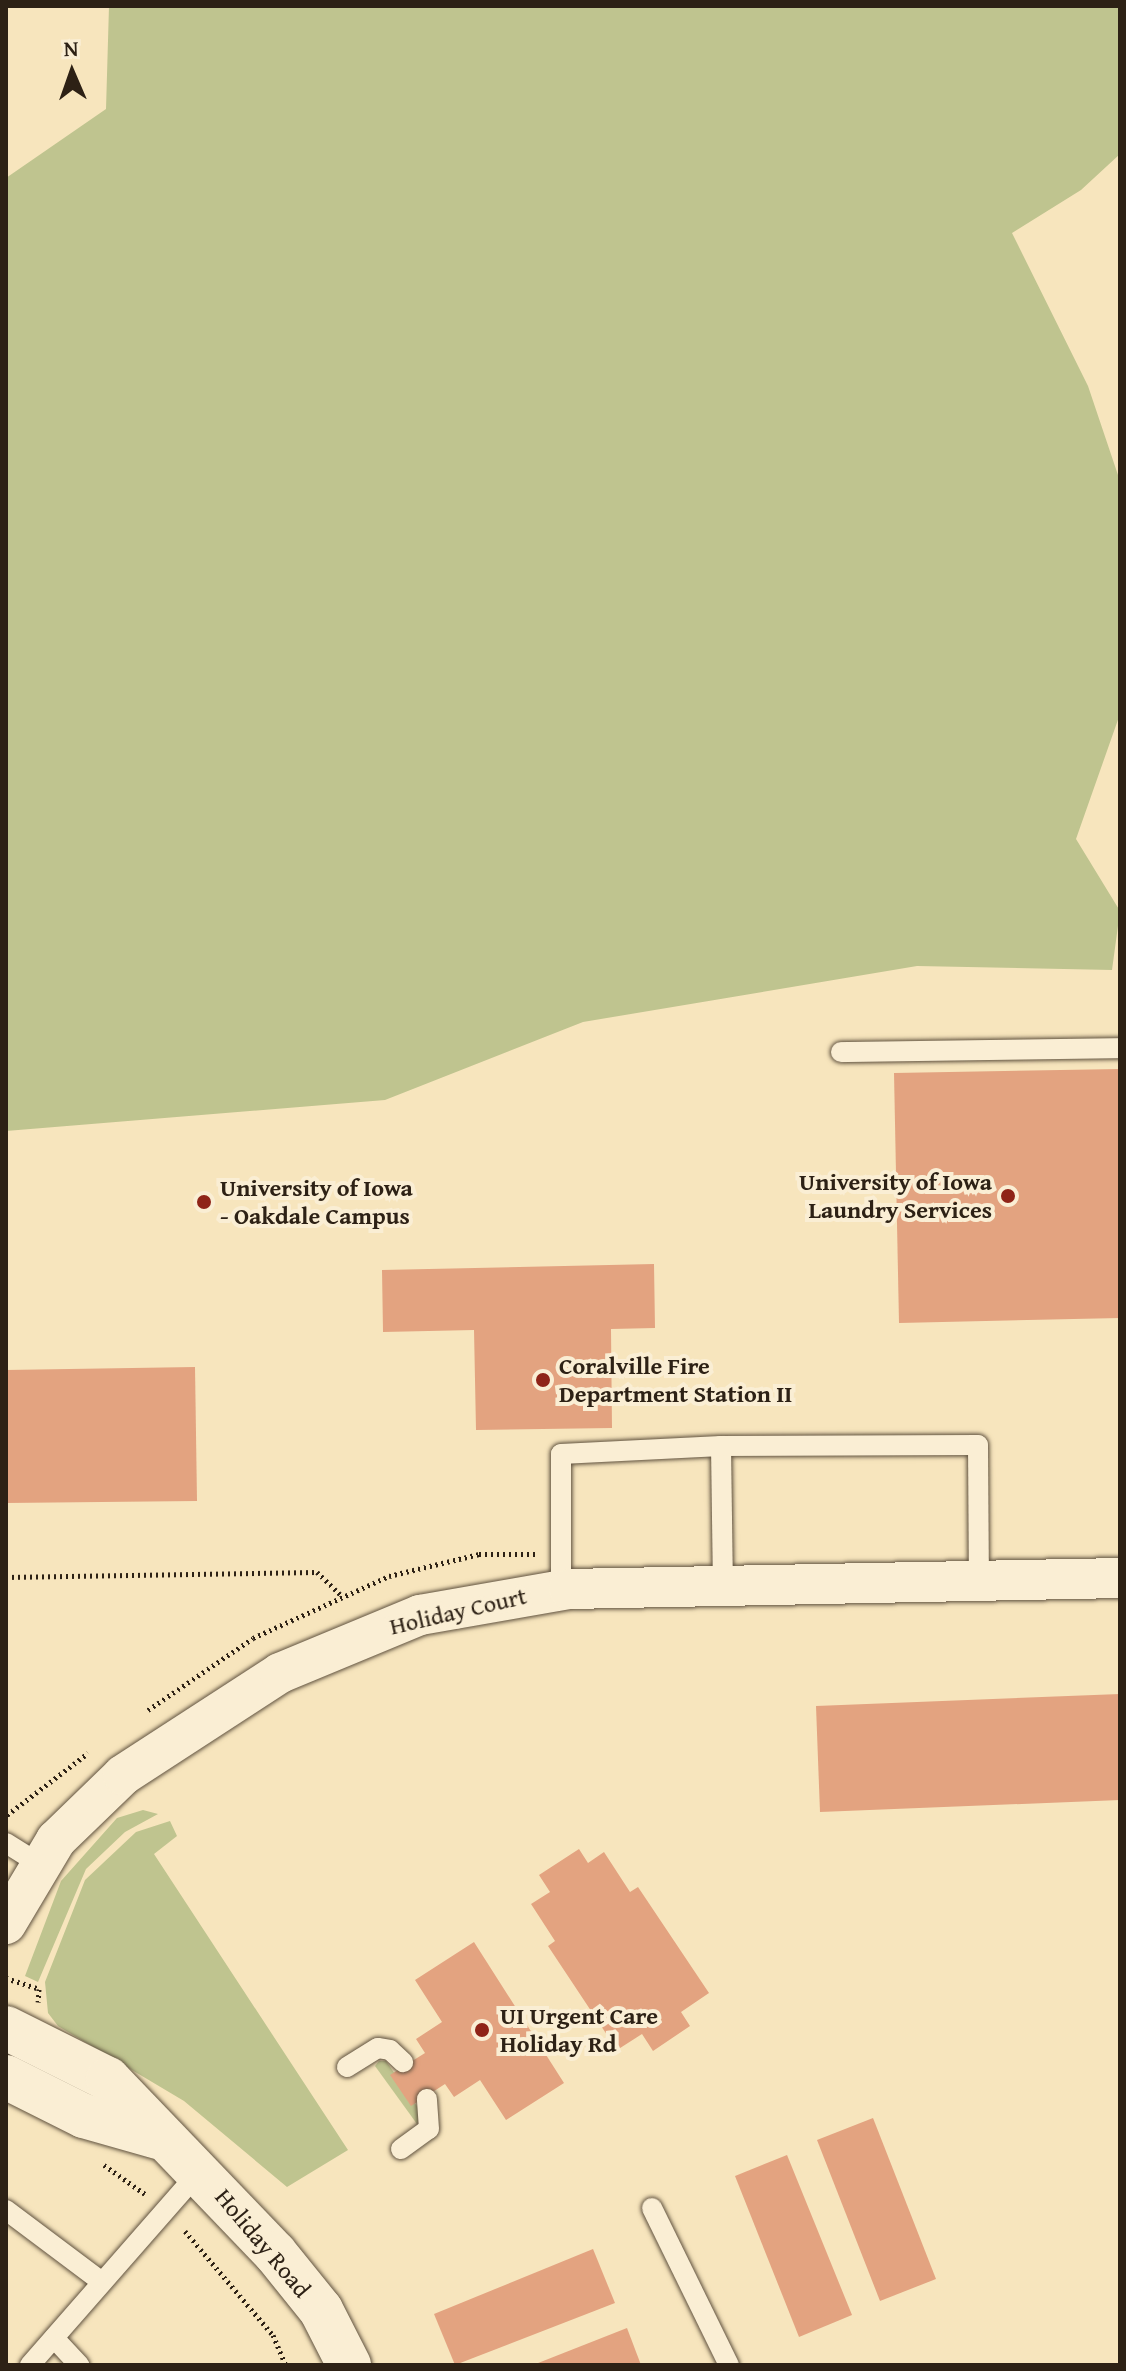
<!DOCTYPE html>
<html>
<head>
<meta charset="utf-8">
<style>
	body { margin:0 }
	#map { position:relative; width:1126px; height:2371px; overflow:hidden; background:#f7e5bd; font-family:"Gentium Book Plus",serif }
	div>[style] { position:absolute }
	[style*='--x'] { left:calc(var(--x)*1px); top:calc(var(--y)*1px); width:calc(var(--w)*1px); rotate:calc(var(--a)*1deg) }
	.green>* { inset:0; background:#bfc48f }
	.building>* { inset:0; background:#e3a380 }
	.path>* { height:5px; margin-top:-2.5px; transform-origin:0; background:repeating-linear-gradient(90deg,#2d2115 0 2px,transparent 0 6px) }
	.roads { filter:drop-shadow(0 0 2px #60523f) drop-shadow(0 0 2px #60523f) }
	.lane>* { height:20px; margin:-10px; padding:0 10px; transform-origin:10px; border-radius:10px; background:#faeed4 }
	.street>* { height:40px; margin:-20px; padding:0 20px; transform-origin:20px; border-radius:20px; background:#faeed4 }
	.secondary>* { height:44px; margin:-22px; padding:0 22px; transform-origin:22px; border-radius:22px; background:#faeed4 }
	.dots>* { width:22px; height:22px; translate:-50% -50%; box-sizing:border-box; border:4px solid #faeed4; border-radius:50% }
	span { translate:-50% -50%; white-space:nowrap; text-align:center; line-height:1.15; -webkit-text-stroke:8px #faeed4; paint-order:stroke }
	.poi-label { font-size:24px; color:#2d2115; font-weight:700 }
	.right { translate:-100% -50%; text-align:right }
	.left { translate:0 -50%; text-align:left }
	.street-label { font-size:24px; color:#2d2115 }
	.frame { position:absolute; inset:0; border:8px solid #2d2115; pointer-events:none }
	.north { position:absolute; left:32px; top:32px; width:80px; height:80px; -webkit-text-stroke:6px #faeed4; paint-order:stroke; rotate:358deg; font-size:22px; font-weight:700; line-height:32px; text-align:center; color:#2d2115 }
	.north::after { content:''; display:block; margin:auto; width:28px; height:36px; background:#2d2115; clip-path:polygon(50% 0,100% 100%,50% 72%,0 100%) }
</style>
</head>
<body>
<div id="map">
	<div class="green">
		<i style="clip-path:polygon(109px 6px,1120px 6px,1120px 154px,1081px 190px,1012px 233px,1088px 386px,1120px 481px,1120px 714px,1076px 839px,1120px 911px,1112px 970px,917px 966px,583px 1022px,385px 1100px,6px 1131px,6px 178px,106px 109px)"></i>
		<i style="clip-path:polygon(143px 1810px,158px 1814px,125px 1832px,86px 1869px,38px 1982px,25px 1976px,61px 1881px,117px 1818px)"></i>
		<i style="clip-path:polygon(170px 1821px,177px 1836px,154px 1854px,348px 2150px,287px 2187px,184px 2101px,58px 2026px,48px 2013px,45px 1982px,85px 1880px,136px 1832px)"></i>
		<i style="clip-path:polygon(379px 2061px,386px 2061px,421px 2112px,417px 2124px,375px 2066px)"></i>
	</div>
	<div class="building">
		<i style="clip-path:polygon(1120px 1069px,1120px 1318px,899px 1323px,894px 1073px)"></i>
		<i style="clip-path:polygon(654px 1264px,655px 1328px,611px 1329px,612px 1428px,476px 1430px,474px 1330px,383px 1332px,382px 1270px)"></i>
		<i style="clip-path:polygon(195px 1367px,197px 1501px,6px 1503px,6px 1370px)"></i>
		<i style="clip-path:polygon(1120px 1694px,1120px 1800px,820px 1812px,816px 1706px)"></i>
		<i style="clip-path:polygon(579px 1849px,588px 1863px,604px 1852px,630px 1892px,638px 1887px,709px 1993px,681px 2012px,690px 2026px,653px 2051px,642px 2034px,617px 2050px,548px 1946px,555px 1941px,531px 1904px,550px 1892px,539px 1875px)"></i>
		<i style="clip-path:polygon(474px 1942px,564px 2083px,506px 2120px,480px 2080px,454px 2097px,445px 2084px,411px 2106px,390px 2075px,425px 2053px,416px 2039px,442px 2022px,415px 1980px)"></i>
		<i style="clip-path:polygon(873px 2118px,936px 2279px,880px 2301px,817px 2140px)"></i>
		<i style="clip-path:polygon(787px 2155px,852px 2315px,799px 2337px,735px 2176px)"></i>
		<i style="clip-path:polygon(593px 2249px,615px 2303px,455px 2365px,434px 2314px)"></i>
		<i style="clip-path:polygon(627px 2328px,641px 2365px,533px 2365px)"></i>
	</div>
	<div class="path">
		<i style="--x:6;--y:1577;--w:311;--a:-0.9"></i>
		<i style="--x:317;--y:1572;--w:35;--a:44"></i>
		<i style="--x:148;--y:1710;--w:127;--a:-34.4"></i>
		<i style="--x:253;--y:1638;--w:149;--a:-24.5"></i>
		<i style="--x:389;--y:1576;--w:93;--a:-13.7"></i>
		<i style="--x:479;--y:1554;--w:56;--a:0"></i>
		<i style="--x:7;--y:1815;--w:102;--a:-37.4"></i>
		<i style="--x:6;--y:1978;--w:35;--a:18"></i>
		<i style="--x:39;--y:1989;--w:13;--a:94"></i>
		<i style="--x:104;--y:2165;--w:50;--a:35.3"></i>
		<i style="--x:185;--y:2231;--w:136;--a:49.8"></i>
		<i style="--x:273;--y:2335;--w:33;--a:67"></i>
	</div>
	<div class="roads">
		<div class="lane">
			<i style="--x:841;--y:1052;--w:279;--a:-0.8"></i>
			<i style="--x:721;--y:1446;--w:140;--a:89.2"></i>
			<i style="--x:561;--y:1590;--w:136;--a:-90"></i>
			<i style="--x:561;--y:1454;--w:160;--a:-2.9"></i>
			<i style="--x:721;--y:1446;--w:257;--a:-0.2"></i>
			<i style="--x:978;--y:1445;--w:136;--a:89.6"></i>
			<i style="--x:6;--y:1843;--w:40;--a:32"></i>
			<i style="--x:347;--y:2067;--w:36;--a:-32"></i>
			<i style="--x:378;--y:2048;--w:12;--a:9"></i>
			<i style="--x:390;--y:2050;--w:18;--a:43"></i>
			<i style="--x:401;--y:2149;--w:34;--a:-36"></i>
			<i style="--x:429;--y:2129;--w:30;--a:-94"></i>
			<i style="--x:652;--y:2208;--w:175;--a:63.9"></i>
			<i style="--x:6;--y:2210;--w:120;--a:36.9"></i>
			<i style="--x:54;--y:2338;--w:37;--a:47"></i>
			<i style="--x:30;--y:2365;--w:258;--a:-48.8"></i>
		</div>
		<div class="street">
			<i style="--x:6;--y:1924;--w:98;--a:-59.2"></i>
			<i style="--x:56;--y:1840;--w:93;--a:-44.1"></i>
			<i style="--x:123;--y:1775;--w:187;--a:-33"></i>
			<i style="--x:280;--y:1673;--w:152;--a:-22.5"></i>
			<i style="--x:420;--y:1615;--w:151;--a:-9.9"></i>
			<i style="--x:569;--y:1589;--w:551;--a:-1.14"></i>
		</div>
		<div class="secondary">
			<i style="--x:6;--y:2028;--w:114;--a:26.6"></i>
			<i style="--x:108;--y:2079;--w:241;--a:46.2"></i>
			<i style="--x:275;--y:2253;--w:73;--a:51.1"></i>
			<i style="--x:321;--y:2310;--w:62;--a:63"></i>
			<i style="--x:6;--y:2077;--w:87;--a:26.6"></i>
			<i style="--x:84;--y:2116;--w:76;--a:16"></i>
		</div>
	</div>
	<div class="dots">
		<i style="left:1008px;top:1196px;background:#8f2418"></i>
		<i style="left:204px;top:1202px;background:#8f2418"></i>
		<i style="left:543px;top:1380px;background:#8f2418"></i>
		<i style="left:482px;top:2030px;background:#8f2418"></i>
	</div>
	<div class="poi-label">
		<span class="right" style="left:992px;top:1196px">University of Iowa<br>Laundry Services</span>
		<span class="left" style="left:220px;top:1202px">University of Iowa<br>- Oakdale Campus</span>
		<span class="left" style="left:559px;top:1380px">Coralville Fire<br>Department Station II</span>
		<span class="left" style="left:500px;top:2030px">UI Urgent Care<br>Holiday Rd</span>
	</div>
	<div class="street-label">
		<span style="left:458px;top:1611px;rotate:-13deg">Holiday Court</span>
		<span style="left:263px;top:2243px;rotate:50deg">Holiday Road</span>
	</div>
	<div class="frame"></div>
	<div class="north">N</div>
</div>
</body>
</html>
